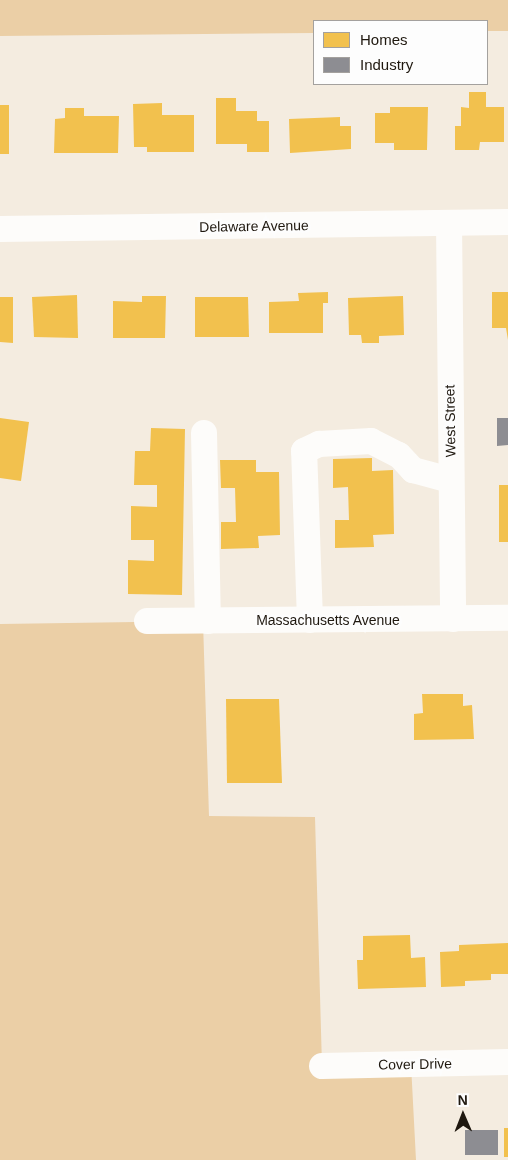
<!DOCTYPE html>
<html>
<head>
<meta charset="utf-8">
<style>
	body { margin:0 }
	#map { position:relative; width:508px; height:1160px; overflow:hidden; background:#f4ece0; font-family:Helvetica,sans-serif }
	div>[style] { position:absolute }
	[style*='--x'] { left:calc(var(--x)*1px); top:calc(var(--y)*1px); width:calc(var(--w)*1px); rotate:calc(var(--a)*1deg) }
	.green>* { inset:0; background:#ebcfa6 }
	.homes>* { inset:0; background:#f2c14e }
	.industry>* { inset:0; background:#8d8d92 }
	.minor>* { height:26px; margin:-13px; padding:0 13px; transform-origin:13px; border-radius:13px; background:#fdfcfa }
	span { translate:-50% -50%; white-space:nowrap; text-align:center; line-height:1.15; -webkit-text-stroke:5px #fdfdfd; paint-order:stroke }
	.street-label { font-size:14px; color:#1f180f }
	.legend { position:absolute; left:313px; top:20px; width:175px; height:65px; box-sizing:border-box; background:#fdfdfd; border:1px solid #a4a19e; margin:0; padding:6px 9px; list-style:none; font-size:15px; color:#1f180f }
	.legend li { display:flex; align-items:center; gap:10px; height:25px }
	.legend b { width:25px; border:1px solid #a4a19e }
	.north { position:absolute; left:438px; top:1090px; width:50px; height:50px; -webkit-text-stroke:4px #fdfdfd; paint-order:stroke; rotate:359deg; font-size:14px; font-weight:700; line-height:20px; text-align:center; color:#1f180f }
	.north::after { content:''; display:block; margin:auto; width:18px; height:22px; background:#1f180f; clip-path:polygon(50% 0,100% 100%,50% 72%,0 100%) }
</style>
</head>
<body>
<div id="map">
	<div class="green">
		<i style="clip-path:polygon(0 0,508px 0,508px 31px,487px 31px,487px 21px,314px 21px,314px 33px,0 36px)"></i>
		<i style="clip-path:polygon(203px 621px,209px 816px,315px 817px,322px 1066px,411px 1064px,416px 1160px,0 1160px,0 624px)"></i>
	</div>
	<div class="homes">
		<i style="clip-path:polygon(469px 92px,486px 92px,486px 107px,504px 107px,504px 142px,480px 142px,479px 150px,455px 150px,455px 126px,461px 126px,461px 107px,469px 108px)"></i>
		<i style="clip-path:polygon(216px 98px,236px 98px,236px 111px,257px 111px,257px 121px,269px 121px,269px 152px,247px 152px,247px 144px,216px 144px)"></i>
		<i style="clip-path:polygon(162px 103px,162px 115px,194px 115px,194px 152px,147px 152px,147px 147px,134px 147px,133px 104px)"></i>
		<i style="clip-path:polygon(0 105px,9px 105px,9px 154px,0 154px)"></i>
		<i style="clip-path:polygon(390px 107px,428px 107px,427px 150px,394px 150px,394px 143px,375px 143px,375px 113px,390px 113px)"></i>
		<i style="clip-path:polygon(65px 108px,84px 108px,84px 116px,119px 116px,118px 153px,54px 153px,55px 119px,65px 118px)"></i>
		<i style="clip-path:polygon(340px 117px,340px 126px,351px 126px,351px 149px,290px 153px,289px 119px)"></i>
		<i style="clip-path:polygon(328px 292px,328px 303px,323px 303px,323px 333px,269px 333px,269px 302px,299px 301px,298px 293px)"></i>
		<i style="clip-path:polygon(492px 292px,508px 292px,508px 340px,506px 328px,492px 328px)"></i>
		<i style="clip-path:polygon(77px 295px,78px 338px,34px 337px,32px 297px)"></i>
		<i style="clip-path:polygon(142px 296px,166px 296px,165px 338px,113px 338px,113px 301px,142px 302px)"></i>
		<i style="clip-path:polygon(403px 296px,404px 335px,379px 336px,379px 343px,362px 343px,361px 335px,349px 335px,348px 298px)"></i>
		<i style="clip-path:polygon(0 297px,13px 297px,13px 343px,0 342px)"></i>
		<i style="clip-path:polygon(195px 297px,248px 297px,249px 337px,195px 337px)"></i>
		<i style="clip-path:polygon(0 418px,29px 422px,21px 481px,0 478px)"></i>
		<i style="clip-path:polygon(151px 428px,185px 429px,182px 595px,128px 594px,128px 560px,154px 561px,154px 540px,131px 540px,131px 506px,157px 507px,157px 485px,134px 485px,135px 451px,150px 451px)"></i>
		<i style="clip-path:polygon(372px 458px,372px 471px,393px 470px,394px 534px,373px 535px,374px 547px,335px 548px,335px 520px,349px 520px,348px 487px,333px 488px,333px 459px)"></i>
		<i style="clip-path:polygon(220px 460px,256px 460px,256px 472px,279px 472px,280px 535px,258px 536px,259px 548px,221px 549px,221px 522px,236px 522px,235px 488px,221px 488px)"></i>
		<i style="clip-path:polygon(499px 485px,508px 485px,508px 542px,499px 542px)"></i>
		<i style="clip-path:polygon(422px 694px,463px 694px,463px 706px,472px 705px,474px 739px,414px 740px,414px 714px,423px 713px)"></i>
		<i style="clip-path:polygon(226px 699px,279px 699px,282px 783px,227px 783px)"></i>
		<i style="clip-path:polygon(410px 935px,411px 958px,425px 957px,426px 987px,358px 989px,357px 960px,363px 960px,363px 936px)"></i>
		<i style="clip-path:polygon(508px 943px,508px 974px,491px 974px,491px 980px,465px 981px,465px 986px,441px 987px,440px 952px,459px 951px,459px 945px)"></i>
		<i style="clip-path:polygon(504px 1128px,508px 1128px,508px 1157px,504px 1157px)"></i>
	</div>
	<div class="industry">
		<i style="clip-path:polygon(497px 418px,508px 418px,508px 445px,497px 446px)"></i>
		<i style="clip-path:polygon(465px 1130px,498px 1130px,498px 1155px,465px 1155px)"></i>
	</div>
	<div class="minor">
		<i style="--x:449;--y:223;--w:396;--a:89.4"></i>
		<i style="--x:0;--y:229;--w:508;--a:-0.79"></i>
		<i style="--x:204;--y:433;--w:188;--a:88.8"></i>
		<i style="--x:310;--y:620;--w:169;--a:-92"></i>
		<i style="--x:304;--y:451;--w:17;--a:-25"></i>
		<i style="--x:319;--y:444;--w:52;--a:-3.3"></i>
		<i style="--x:371;--y:441;--w:31;--a:27"></i>
		<i style="--x:399;--y:455;--w:21;--a:47"></i>
		<i style="--x:413;--y:470;--w:39;--a:15"></i>
		<i style="--x:147;--y:621;--w:361;--a:-0.5"></i>
		<i style="--x:322;--y:1066;--w:186;--a:-1.2"></i>
	</div>
	<div class="street-label">
		<span style="left:254px;top:226px;rotate:-1deg">Delaware Avenue</span>
		<span style="left:450px;top:421px;rotate:-91deg">West Street</span>
		<span style="left:328px;top:620px">Massachusetts Avenue</span>
		<span style="left:415px;top:1064px;rotate:-1deg">Cover Drive</span>
	</div>
	<ul class="legend">
	<li><b style="height:14px;background:#f2c14e"></b>Homes</li>
	<li><b style="height:14px;background:#8d8d92"></b>Industry</li>
	</ul>
	<div class="north">N</div>
</div>
</body>
</html>
